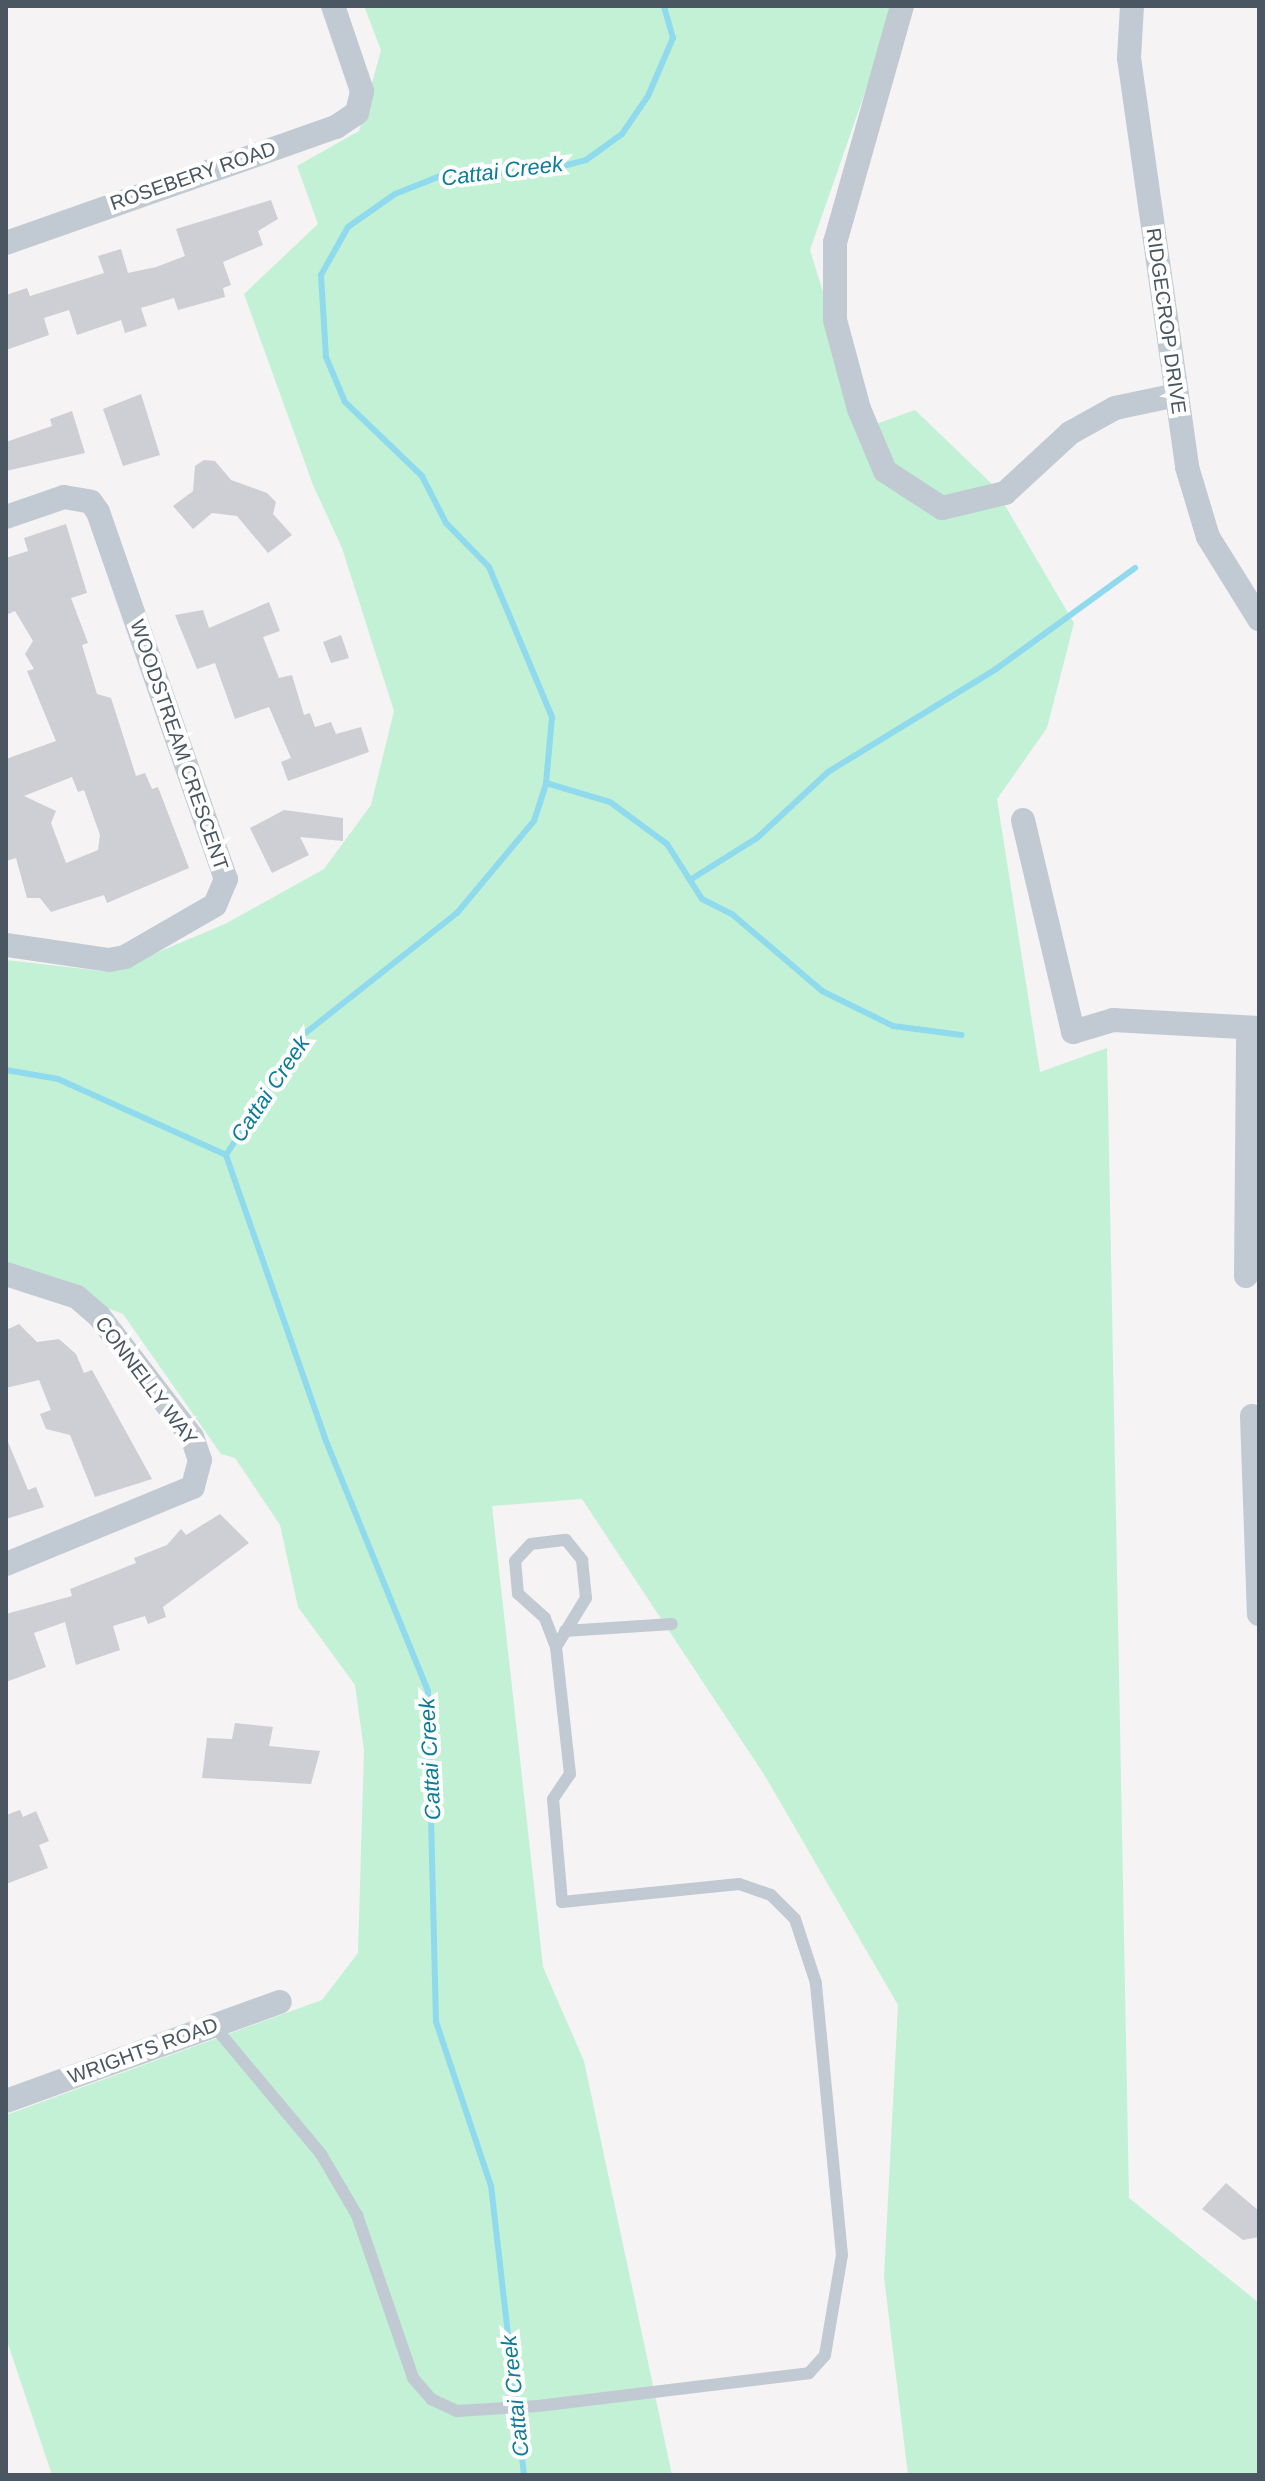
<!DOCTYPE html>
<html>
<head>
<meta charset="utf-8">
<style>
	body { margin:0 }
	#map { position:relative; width:1265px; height:2481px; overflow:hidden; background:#f5f3f3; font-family:Arial,sans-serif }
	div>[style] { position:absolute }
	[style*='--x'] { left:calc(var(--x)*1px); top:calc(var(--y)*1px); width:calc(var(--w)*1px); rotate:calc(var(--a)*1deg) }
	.green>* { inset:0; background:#c3f1d5 }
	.stream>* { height:6px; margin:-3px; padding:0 3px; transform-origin:3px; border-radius:3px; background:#90daee }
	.building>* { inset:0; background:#cdcfd5 }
	.service>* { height:12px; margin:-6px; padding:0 6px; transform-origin:6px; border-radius:6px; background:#c1cad2 }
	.minor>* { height:24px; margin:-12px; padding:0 12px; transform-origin:12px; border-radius:12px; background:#c1cad2 }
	span { translate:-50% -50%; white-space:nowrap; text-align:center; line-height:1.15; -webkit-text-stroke:8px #fff; paint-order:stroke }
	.street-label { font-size:20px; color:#4a5661 }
	.water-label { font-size:22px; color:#0c7c9b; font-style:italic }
	.frame { position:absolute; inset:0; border:8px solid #4a5661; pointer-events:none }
</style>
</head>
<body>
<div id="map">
	<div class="green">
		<i style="clip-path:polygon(364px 6px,895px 6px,810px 250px,865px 428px,915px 410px,993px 485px,1074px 623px,1047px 728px,997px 799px,1040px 1072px,1107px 1048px,1129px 2198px,1259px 2303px,1259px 2475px,908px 2475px,884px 2277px,898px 2005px,765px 1776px,582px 1499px,492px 1506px,543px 1967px,584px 2061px,672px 2475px,52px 2475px,6px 2338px,6px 2115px,322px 2000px,358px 1953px,364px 1750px,355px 1685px,298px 1607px,280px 1525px,235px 1458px,221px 1454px,123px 1314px,6px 1270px,6px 960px,111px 972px,225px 924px,324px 869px,371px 805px,394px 711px,342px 548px,313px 485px,244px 294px,318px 224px,297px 166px,359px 131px,381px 50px)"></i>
	</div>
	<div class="stream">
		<i style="--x:546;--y:783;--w:67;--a:16.5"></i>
		<i style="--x:610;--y:802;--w:71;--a:36.4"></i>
		<i style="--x:667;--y:844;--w:65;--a:57.5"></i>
		<i style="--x:702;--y:899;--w:34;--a:27"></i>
		<i style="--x:732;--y:914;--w:118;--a:40.5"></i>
		<i style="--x:822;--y:991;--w:79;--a:26.2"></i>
		<i style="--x:893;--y:1026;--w:69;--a:7.5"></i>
		<i style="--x:690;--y:880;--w:79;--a:-32.1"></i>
		<i style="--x:757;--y:838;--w:97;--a:-42.9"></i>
		<i style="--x:828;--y:772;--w:197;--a:-31.5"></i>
		<i style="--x:996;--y:669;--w:172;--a:-36"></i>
		<i style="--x:6;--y:1070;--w:53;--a:9.8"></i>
		<i style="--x:58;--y:1079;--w:184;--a:24.3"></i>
		<i style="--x:524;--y:2475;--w:291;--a:-96.5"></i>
		<i style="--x:491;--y:2186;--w:173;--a:-108.5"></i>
		<i style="--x:436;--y:2022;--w:331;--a:-91.4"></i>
		<i style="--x:428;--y:1691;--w:273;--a:-112.2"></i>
		<i style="--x:325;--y:1438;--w:300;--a:-109.3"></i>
		<i style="--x:226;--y:1155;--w:143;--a:-57.3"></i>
		<i style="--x:303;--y:1035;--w:196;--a:-38.4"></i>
		<i style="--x:457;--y:913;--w:120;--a:-50.1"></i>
		<i style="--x:534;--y:821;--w:40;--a:-72"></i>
		<i style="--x:546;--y:783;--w:66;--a:-84.8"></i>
		<i style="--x:552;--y:717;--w:163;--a:-112.8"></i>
		<i style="--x:489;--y:567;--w:62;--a:-134.3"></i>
		<i style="--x:446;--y:523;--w:53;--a:-117.1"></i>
		<i style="--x:422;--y:476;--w:107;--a:-136.1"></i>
		<i style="--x:345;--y:402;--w:49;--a:-112.9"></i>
		<i style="--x:326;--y:357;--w:82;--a:-93.5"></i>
		<i style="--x:321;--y:275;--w:55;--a:-60.6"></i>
		<i style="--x:348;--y:227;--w:57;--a:-35.1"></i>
		<i style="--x:395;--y:194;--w:52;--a:-21.6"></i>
		<i style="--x:443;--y:175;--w:101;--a:-2.3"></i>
		<i style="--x:544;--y:171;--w:43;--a:-14.7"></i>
		<i style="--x:586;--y:160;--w:44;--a:-35.8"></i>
		<i style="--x:622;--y:134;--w:46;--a:-55.6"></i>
		<i style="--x:648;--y:96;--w:63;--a:-66.7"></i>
		<i style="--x:673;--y:38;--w:33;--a:-106"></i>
	</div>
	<div class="building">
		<i style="clip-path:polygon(271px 200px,278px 219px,258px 231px,263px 245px,223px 262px,231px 285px,223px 288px,225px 297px,178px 310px,174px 298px,141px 308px,147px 326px,125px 333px,121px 320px,77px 335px,69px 310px,44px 318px,49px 335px,6px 350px,6px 295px,27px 288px,30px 296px,104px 273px,98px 256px,121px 249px,128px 273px,156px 267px,185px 256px,176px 229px)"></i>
		<i style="clip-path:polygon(141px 394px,160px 455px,123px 466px,103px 409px)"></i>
		<i style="clip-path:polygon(72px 411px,85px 453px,6px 471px,6px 442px,52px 426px,50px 419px)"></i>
		<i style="clip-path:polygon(204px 460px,215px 461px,231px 480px,267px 493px,276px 502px,273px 514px,292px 535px,268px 553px,237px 516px,212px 513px,193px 529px,173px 506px,193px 491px,195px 466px)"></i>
		<i style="clip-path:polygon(evenodd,66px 524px,87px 593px,71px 598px,88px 643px,82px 645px,97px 694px,111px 698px,136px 776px,145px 773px,152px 789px,158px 787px,189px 868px,107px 903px,104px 895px,51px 912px,40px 898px,27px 898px,16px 858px,6px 861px,6px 759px,56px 741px,27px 671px,34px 669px,25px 654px,33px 641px,15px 611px,6px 615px,6px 558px,28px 551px,24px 538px,66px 524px,72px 777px,78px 792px,84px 790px,100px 835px,98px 850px,66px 863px,51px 823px,56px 811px,24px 796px,72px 777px)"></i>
		<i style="clip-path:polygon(269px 602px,280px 631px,263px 637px,279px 678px,292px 675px,304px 715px,310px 713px,315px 727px,331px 722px,336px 734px,361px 727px,369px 752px,288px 781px,281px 762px,291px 758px,269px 707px,235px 719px,215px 663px,197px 669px,175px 615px,203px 610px,209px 628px)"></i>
		<i style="clip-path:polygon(341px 635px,349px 658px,331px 663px,323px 642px)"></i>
		<i style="clip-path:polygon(284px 810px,343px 818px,343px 841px,300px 837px,309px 855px,272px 873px,250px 828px)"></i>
		<i style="clip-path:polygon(19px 1324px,37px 1342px,59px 1339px,76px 1354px,84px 1373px,92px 1370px,152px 1479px,95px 1497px,70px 1435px,46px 1429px,40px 1414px,51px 1410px,39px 1380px,6px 1388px,6px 1330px)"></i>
		<i style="clip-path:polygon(6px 1437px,28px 1490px,36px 1487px,44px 1507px,6px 1519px)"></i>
		<i style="clip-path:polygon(220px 1514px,249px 1543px,163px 1607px,166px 1617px,148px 1624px,145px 1616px,113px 1626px,120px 1650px,76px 1665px,65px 1622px,34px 1633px,46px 1667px,6px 1682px,6px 1614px,72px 1596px,70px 1589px,136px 1563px,134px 1558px,167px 1545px,181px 1529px,186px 1535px)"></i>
		<i style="clip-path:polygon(235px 1723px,273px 1727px,269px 1746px,320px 1751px,311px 1784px,202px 1778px,207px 1738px,232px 1739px)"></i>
		<i style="clip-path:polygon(20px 1810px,23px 1817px,36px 1811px,49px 1841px,39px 1845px,48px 1868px,6px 1884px,6px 1815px)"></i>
		<i style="clip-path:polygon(1226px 2183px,1259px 2211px,1259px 2237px,1243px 2240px,1202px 2209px)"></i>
	</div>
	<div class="service">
		<i style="--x:565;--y:1631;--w:107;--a:-3.7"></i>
		<i style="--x:214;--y:2026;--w:167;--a:50.1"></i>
		<i style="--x:321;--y:2154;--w:71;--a:59.5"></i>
		<i style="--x:357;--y:2215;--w:172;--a:71"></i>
		<i style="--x:413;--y:2378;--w:28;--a:49"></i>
		<i style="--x:431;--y:2399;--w:29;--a:25"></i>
		<i style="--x:457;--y:2411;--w:81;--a:-3.5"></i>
		<i style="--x:538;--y:2406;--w:273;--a:-6.9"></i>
		<i style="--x:809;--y:2373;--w:24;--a:-48"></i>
		<i style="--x:825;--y:2355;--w:101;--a:-80.4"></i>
		<i style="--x:842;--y:2255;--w:273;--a:-95.5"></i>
		<i style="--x:816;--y:1983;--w:67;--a:-108.2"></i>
		<i style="--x:795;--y:1919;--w:34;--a:-135"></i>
		<i style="--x:771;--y:1895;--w:34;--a:-161"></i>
		<i style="--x:739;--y:1884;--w:178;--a:174.2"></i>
		<i style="--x:562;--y:1902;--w:103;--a:-95"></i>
		<i style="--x:553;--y:1799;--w:30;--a:-56"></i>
		<i style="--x:570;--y:1774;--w:128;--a:-96.3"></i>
		<i style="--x:556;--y:1647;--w:31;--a:-111"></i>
		<i style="--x:545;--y:1618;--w:36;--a:-138"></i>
		<i style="--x:518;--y:1594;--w:33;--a:-95"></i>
		<i style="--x:515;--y:1561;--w:23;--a:-47"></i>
		<i style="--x:531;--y:1544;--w:35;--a:-7"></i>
		<i style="--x:566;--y:1540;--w:26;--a:51"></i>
		<i style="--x:582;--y:1560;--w:38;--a:84"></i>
		<i style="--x:586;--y:1598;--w:57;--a:121.5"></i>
	</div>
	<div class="minor">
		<i style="--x:902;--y:6;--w:245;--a:105.8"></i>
		<i style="--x:835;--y:242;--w:78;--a:90"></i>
		<i style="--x:835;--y:320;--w:92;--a:74.9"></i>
		<i style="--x:859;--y:409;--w:67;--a:67.2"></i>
		<i style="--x:885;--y:471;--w:68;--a:33"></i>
		<i style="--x:942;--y:508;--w:65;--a:-13.4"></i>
		<i style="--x:1005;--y:493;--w:88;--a:-42.7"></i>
		<i style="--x:1070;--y:433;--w:51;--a:-29.1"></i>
		<i style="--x:1115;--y:408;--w:63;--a:-11.8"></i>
		<i style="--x:1132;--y:6;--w:52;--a:93.3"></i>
		<i style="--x:1129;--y:58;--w:413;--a:81.9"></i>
		<i style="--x:1187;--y:467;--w:73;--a:73.3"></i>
		<i style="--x:1208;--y:537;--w:97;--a:58.1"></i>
		<i style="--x:6;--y:243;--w:350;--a:-19.4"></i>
		<i style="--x:336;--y:127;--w:25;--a:-34"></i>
		<i style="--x:357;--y:113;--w:23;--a:-77"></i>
		<i style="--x:362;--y:91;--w:90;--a:-108.8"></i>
		<i style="--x:6;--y:517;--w:61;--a:-19"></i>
		<i style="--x:64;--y:497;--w:27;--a:10"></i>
		<i style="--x:91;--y:502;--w:12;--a:55"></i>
		<i style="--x:98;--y:512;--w:389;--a:70.8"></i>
		<i style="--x:226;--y:879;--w:28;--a:113"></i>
		<i style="--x:215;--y:905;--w:104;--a:150"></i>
		<i style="--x:125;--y:957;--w:16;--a:169"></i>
		<i style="--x:109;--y:960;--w:104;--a:-171.7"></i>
		<i style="--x:1023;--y:820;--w:218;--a:76.7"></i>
		<i style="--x:1073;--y:1032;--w:42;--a:-16.7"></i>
		<i style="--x:1113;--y:1020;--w:146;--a:3.1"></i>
		<i style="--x:6;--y:1274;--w:75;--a:17.9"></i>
		<i style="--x:77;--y:1297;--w:29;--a:41"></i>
		<i style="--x:99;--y:1316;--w:153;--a:52.5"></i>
		<i style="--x:192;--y:1437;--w:24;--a:71"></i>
		<i style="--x:200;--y:1460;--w:28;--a:105"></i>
		<i style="--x:193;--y:1487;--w:202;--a:157.6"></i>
		<i style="--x:1246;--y:1276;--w:248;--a:-89.5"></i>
		<i style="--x:1252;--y:1416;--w:198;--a:88"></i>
		<i style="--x:6;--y:2101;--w:291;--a:-19.9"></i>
	</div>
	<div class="street-label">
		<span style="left:193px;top:176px;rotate:-19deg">ROSEBERY ROAD</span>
		<span style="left:1166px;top:321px;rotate:82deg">RIDGECROP DRIVE</span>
		<span style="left:179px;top:745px;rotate:71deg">WOODSTREAM CRESCENT</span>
		<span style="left:146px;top:1381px;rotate:53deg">CONNELLY WAY</span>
		<span style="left:143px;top:2051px;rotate:-20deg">WRIGHTS ROAD</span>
	</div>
	<div class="water-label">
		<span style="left:502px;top:171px;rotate:-7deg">Cattai Creek</span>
		<span style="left:270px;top:1089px;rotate:-56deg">Cattai Creek</span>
		<span style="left:430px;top:1759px;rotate:-93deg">Cattai Creek</span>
		<span style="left:515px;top:2396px;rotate:-96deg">Cattai Creek</span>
	</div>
	<div class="frame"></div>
</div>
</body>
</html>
